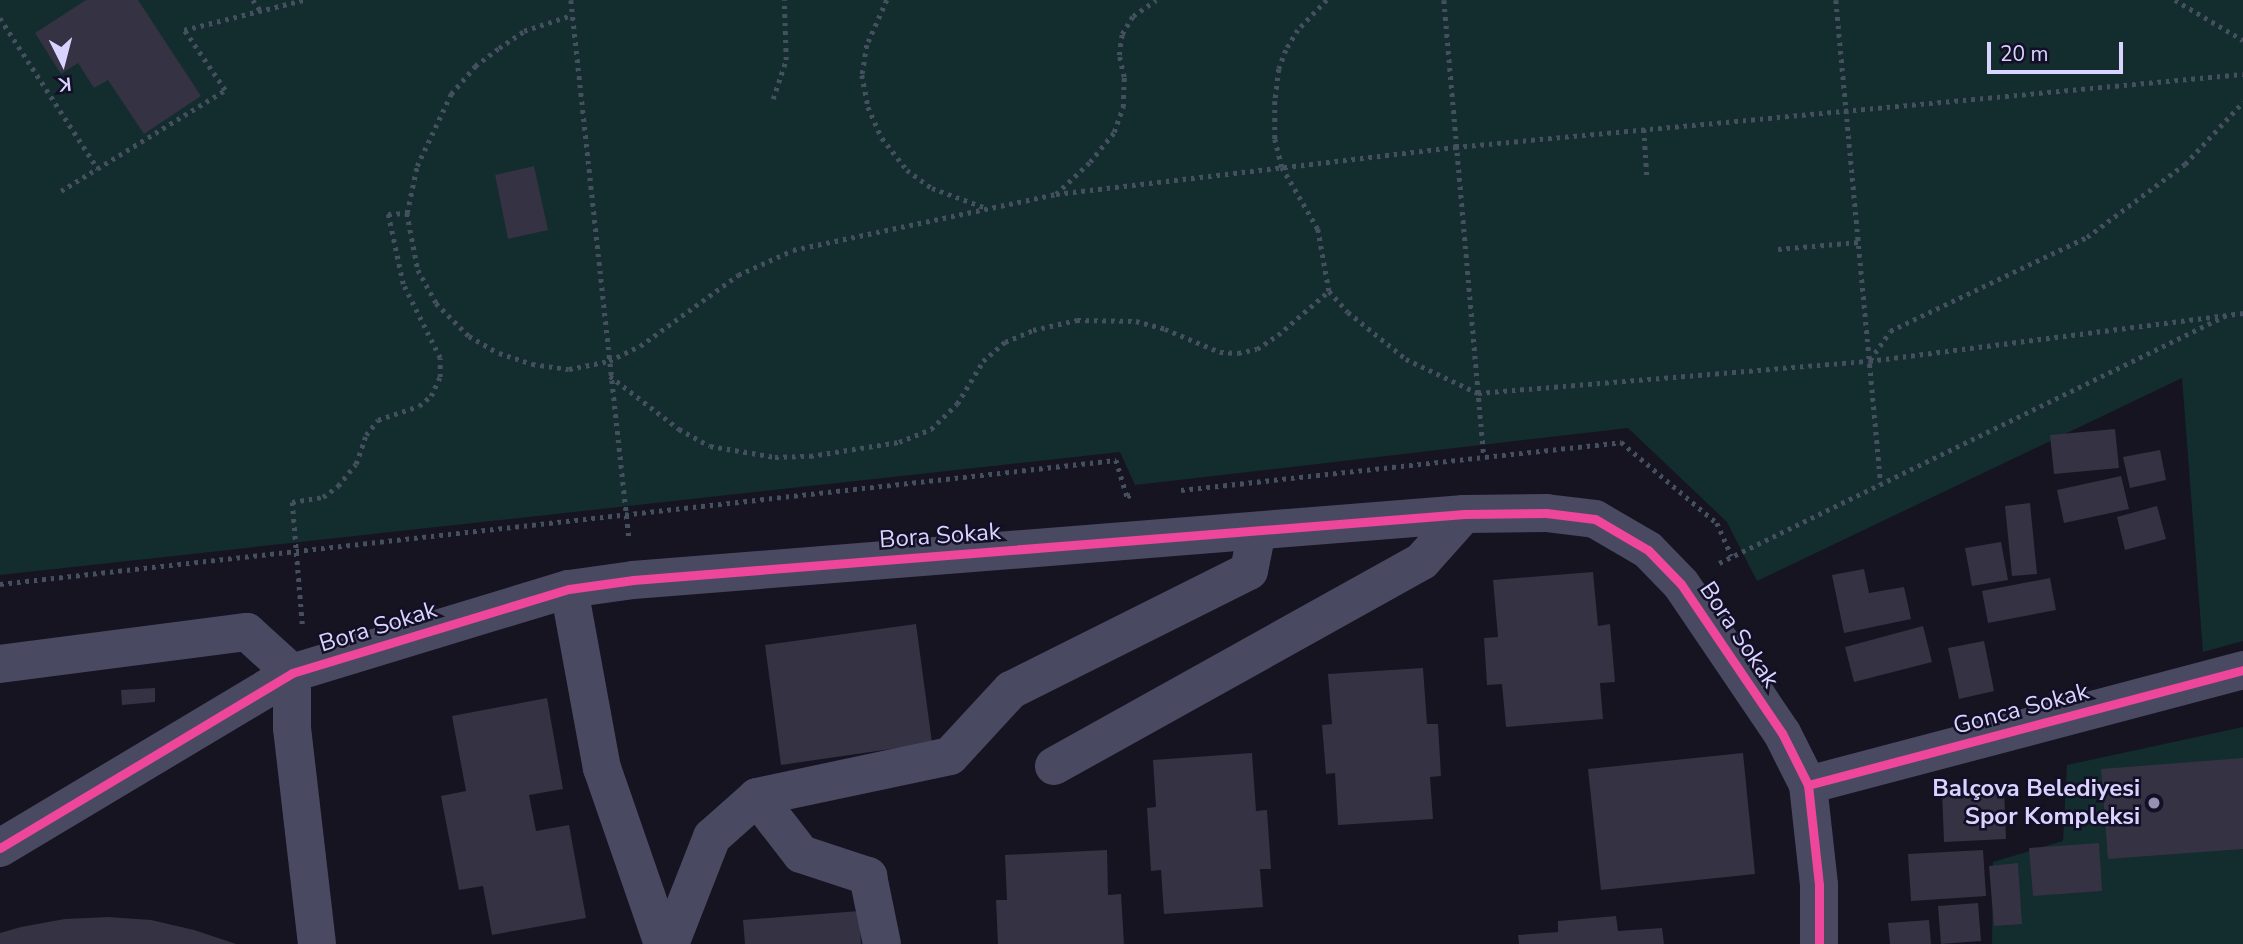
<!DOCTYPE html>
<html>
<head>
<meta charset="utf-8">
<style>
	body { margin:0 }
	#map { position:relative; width:2243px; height:944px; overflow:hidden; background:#161421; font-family:"Nunito Sans",sans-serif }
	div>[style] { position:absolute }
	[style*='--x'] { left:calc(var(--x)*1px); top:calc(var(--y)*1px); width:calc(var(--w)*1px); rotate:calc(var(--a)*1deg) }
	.green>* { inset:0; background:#132c2d }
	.building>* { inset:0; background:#343243 }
	.path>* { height:4.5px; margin-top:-2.25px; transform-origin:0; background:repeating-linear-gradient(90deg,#44505f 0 3.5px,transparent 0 8.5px) }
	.minor>* { height:38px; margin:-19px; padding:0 19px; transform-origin:19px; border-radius:19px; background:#4a4962 }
	.cycleway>* { height:9px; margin:-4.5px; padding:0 4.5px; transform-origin:4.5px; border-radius:4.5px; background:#ed469a }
	.dots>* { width:19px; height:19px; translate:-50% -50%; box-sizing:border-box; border:4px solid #130f26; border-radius:50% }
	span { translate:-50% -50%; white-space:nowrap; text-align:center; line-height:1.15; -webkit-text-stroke:5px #130f26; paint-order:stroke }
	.street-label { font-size:24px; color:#d9d4ff }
	.poi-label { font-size:24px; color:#d9d4ff; font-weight:700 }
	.right { translate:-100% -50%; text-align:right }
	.north { position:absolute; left:28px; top:28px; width:70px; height:70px; -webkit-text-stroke:5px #130f26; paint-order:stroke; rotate:174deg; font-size:19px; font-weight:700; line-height:28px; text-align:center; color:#d9d4ff }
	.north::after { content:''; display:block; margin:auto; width:24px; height:32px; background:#d9d4ff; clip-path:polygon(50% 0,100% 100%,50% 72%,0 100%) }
	.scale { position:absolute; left:1987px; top:42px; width:136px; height:32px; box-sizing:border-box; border:4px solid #d9d4ff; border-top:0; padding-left:9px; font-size:21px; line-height:24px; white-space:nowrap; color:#d9d4ff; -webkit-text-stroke:5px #130f26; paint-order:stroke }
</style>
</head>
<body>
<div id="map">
	<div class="green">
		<i style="clip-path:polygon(0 0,2243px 0,2243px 641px,2203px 652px,2182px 378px,1757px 581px,1727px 522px,1628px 428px,1135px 485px,1120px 452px,0 575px)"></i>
		<i style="clip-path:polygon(2243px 727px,2243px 944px,1992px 944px,1993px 862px,2063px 841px,2067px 765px)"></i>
	</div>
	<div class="building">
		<i style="clip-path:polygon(86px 0,138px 0,201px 96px,144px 134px,108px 80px,94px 88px,78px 63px,61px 74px,35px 33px)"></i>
		<i style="clip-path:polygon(534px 166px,548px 230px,508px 239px,495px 175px)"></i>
		<i style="clip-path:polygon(2115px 429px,2119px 468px,2054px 474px,2050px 435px)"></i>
		<i style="clip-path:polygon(2160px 450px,2166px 480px,2130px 488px,2123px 457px)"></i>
		<i style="clip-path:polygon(2121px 476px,2129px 509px,2064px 523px,2057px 490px)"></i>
		<i style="clip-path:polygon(2030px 503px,2037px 574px,2012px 576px,2005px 506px)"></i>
		<i style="clip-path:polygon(2157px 506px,2166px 539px,2125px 550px,2117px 517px)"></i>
		<i style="clip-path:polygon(2001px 542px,2008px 580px,1972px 586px,1965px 548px)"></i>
		<i style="clip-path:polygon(1864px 569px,1869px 593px,1904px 587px,1911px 619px,1844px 633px,1832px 575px)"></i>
		<i style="clip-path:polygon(1593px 572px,1598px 626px,1610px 624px,1615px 682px,1600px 683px,1603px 719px,1506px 727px,1502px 684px,1487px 685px,1484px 638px,1498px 637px,1493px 580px)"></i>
		<i style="clip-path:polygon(2050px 578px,2056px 610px,1988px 623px,1982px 591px)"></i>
		<i style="clip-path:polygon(916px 624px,932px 743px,781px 765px,765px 645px)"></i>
		<i style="clip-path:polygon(1923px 626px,1932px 662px,1854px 682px,1845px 647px)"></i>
		<i style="clip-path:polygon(1984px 641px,1994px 691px,1959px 699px,1948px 648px)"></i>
		<i style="clip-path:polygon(1423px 668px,1427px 724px,1438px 724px,1441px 776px,1430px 777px,1433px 819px,1338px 825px,1335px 773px,1326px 774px,1322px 725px,1332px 724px,1328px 674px)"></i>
		<i style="clip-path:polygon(155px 688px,155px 702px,122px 705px,121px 690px)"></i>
		<i style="clip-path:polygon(547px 698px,563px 789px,529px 795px,536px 831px,569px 825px,586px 918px,492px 935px,483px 886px,459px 890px,441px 796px,466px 791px,452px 716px)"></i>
		<i style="clip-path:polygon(1252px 753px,1256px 811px,1267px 810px,1271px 869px,1260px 869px,1263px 907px,1164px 914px,1161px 870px,1151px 871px,1147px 808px,1156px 807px,1153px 760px)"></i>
		<i style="clip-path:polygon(1743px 753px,1755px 874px,1601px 890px,1588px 769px)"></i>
		<i style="clip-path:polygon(2243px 758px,2243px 849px,2108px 859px,2101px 769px)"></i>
		<i style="clip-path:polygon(2004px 787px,2006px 839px,1944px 842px,1942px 790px)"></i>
		<i style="clip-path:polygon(2099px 843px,2102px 891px,2033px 896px,2029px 848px)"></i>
		<i style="clip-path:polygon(1107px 850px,1108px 895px,1121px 894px,1124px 944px,998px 944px,996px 900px,1007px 900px,1005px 855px)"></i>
		<i style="clip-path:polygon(1983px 850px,1986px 896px,1911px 901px,1908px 854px)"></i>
		<i style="clip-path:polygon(2018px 863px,2022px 924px,1994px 926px,1989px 866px)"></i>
		<i style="clip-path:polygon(1978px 903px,1981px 941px,1941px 944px,1938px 906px)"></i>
		<i style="clip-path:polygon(859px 911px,861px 944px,745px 944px,743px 920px)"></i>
		<i style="clip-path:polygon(1616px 916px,1618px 931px,1662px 928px,1664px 944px,1519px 944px,1518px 935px,1558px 932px,1558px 921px)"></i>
		<i style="clip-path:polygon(108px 917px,151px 920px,194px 930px,236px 944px,0 944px,0 933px,21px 927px,65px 919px)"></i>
		<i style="clip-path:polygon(1929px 920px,1931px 944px,1890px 944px,1888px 923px)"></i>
	</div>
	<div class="path">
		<i style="--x:253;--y:0;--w:12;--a:55"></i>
		<i style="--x:571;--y:0;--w:540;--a:83.84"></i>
		<i style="--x:887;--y:0;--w:49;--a:114"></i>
		<i style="--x:867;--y:45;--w:30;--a:99"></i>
		<i style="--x:862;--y:75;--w:33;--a:79"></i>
		<i style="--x:868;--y:107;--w:34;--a:66"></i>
		<i style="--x:882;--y:138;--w:41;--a:52"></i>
		<i style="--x:907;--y:170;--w:31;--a:36"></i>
		<i style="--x:932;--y:188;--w:58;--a:20.3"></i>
		<i style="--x:1327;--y:0;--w:42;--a:134"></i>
		<i style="--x:1298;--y:30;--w:23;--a:121"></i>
		<i style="--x:1286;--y:50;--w:20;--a:110"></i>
		<i style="--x:1279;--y:69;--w:32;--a:97"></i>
		<i style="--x:1275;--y:101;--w:38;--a:90"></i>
		<i style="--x:1275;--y:139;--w:29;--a:76"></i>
		<i style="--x:1282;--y:167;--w:72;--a:59.9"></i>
		<i style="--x:1318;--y:229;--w:63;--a:79.9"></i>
		<i style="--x:1329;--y:291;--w:28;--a:48"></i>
		<i style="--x:1348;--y:312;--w:75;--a:39"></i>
		<i style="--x:1406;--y:359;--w:80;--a:25.3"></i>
		<i style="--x:1478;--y:393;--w:392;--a:-4.7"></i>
		<i style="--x:1869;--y:361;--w:377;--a:-7.3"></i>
		<i style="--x:1444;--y:0;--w:459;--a:85"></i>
		<i style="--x:1836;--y:0;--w:486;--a:84.7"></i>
		<i style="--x:2175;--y:0;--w:79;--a:30.5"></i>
		<i style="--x:0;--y:18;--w:180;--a:57"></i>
		<i style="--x:773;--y:99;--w:41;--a:-71.6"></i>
		<i style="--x:786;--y:60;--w:60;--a:-91.9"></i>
		<i style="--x:1644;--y:129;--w:46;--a:86.3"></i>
		<i style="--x:61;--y:191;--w:193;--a:-31.6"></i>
		<i style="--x:225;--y:90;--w:73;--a:-124.3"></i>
		<i style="--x:184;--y:30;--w:123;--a:-14.1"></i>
		<i style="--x:1056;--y:194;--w:47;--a:-43.3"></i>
		<i style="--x:1090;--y:162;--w:38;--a:-51"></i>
		<i style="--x:1114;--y:132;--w:27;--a:-70"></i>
		<i style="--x:1123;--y:107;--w:30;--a:-88"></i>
		<i style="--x:1124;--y:77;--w:23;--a:-103"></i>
		<i style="--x:1119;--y:55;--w:21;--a:-82"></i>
		<i style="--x:1122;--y:34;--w:21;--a:-59"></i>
		<i style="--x:1133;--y:16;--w:28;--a:-35"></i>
		<i style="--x:407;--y:213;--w:48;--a:-78"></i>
		<i style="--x:417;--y:166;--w:80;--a:-64.7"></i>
		<i style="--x:451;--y:94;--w:37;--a:-49"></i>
		<i style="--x:475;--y:66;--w:30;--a:-37"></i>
		<i style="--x:499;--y:48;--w:30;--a:-34"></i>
		<i style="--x:524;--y:31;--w:51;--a:-18.4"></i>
		<i style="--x:1778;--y:249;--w:81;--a:-4.9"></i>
		<i style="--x:1870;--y:360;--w:35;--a:-55"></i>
		<i style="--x:1890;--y:331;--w:218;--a:-25.5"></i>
		<i style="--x:2087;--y:237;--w:122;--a:-36.7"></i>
		<i style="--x:2185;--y:164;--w:85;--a:-46.9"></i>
		<i style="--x:610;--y:376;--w:87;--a:37.5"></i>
		<i style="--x:679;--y:429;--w:35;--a:29"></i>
		<i style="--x:710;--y:446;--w:66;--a:9.6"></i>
		<i style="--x:775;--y:457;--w:35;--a:-2"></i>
		<i style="--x:810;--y:456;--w:90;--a:-8.9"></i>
		<i style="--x:899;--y:442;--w:35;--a:-22"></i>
		<i style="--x:931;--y:429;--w:36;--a:-44"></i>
		<i style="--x:957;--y:404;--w:50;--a:-58.8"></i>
		<i style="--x:983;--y:361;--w:29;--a:-41"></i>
		<i style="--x:1005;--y:342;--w:30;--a:-23"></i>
		<i style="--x:1033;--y:330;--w:45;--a:-12.8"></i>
		<i style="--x:1077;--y:320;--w:59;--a:1"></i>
		<i style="--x:1136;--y:321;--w:30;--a:15"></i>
		<i style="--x:1165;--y:329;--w:60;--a:22.7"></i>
		<i style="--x:1220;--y:352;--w:18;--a:3"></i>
		<i style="--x:1238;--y:353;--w:19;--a:-12"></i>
		<i style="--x:1257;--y:349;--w:25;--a:-34"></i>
		<i style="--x:1278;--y:335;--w:67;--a:-40.8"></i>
		<i style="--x:1181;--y:490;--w:443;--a:-6.2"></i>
		<i style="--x:1621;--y:442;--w:126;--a:40.2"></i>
		<i style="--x:1717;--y:523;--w:36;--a:66"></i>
		<i style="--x:1719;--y:563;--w:565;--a:-26.02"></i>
		<i style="--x:0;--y:584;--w:1123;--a:-6.34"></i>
		<i style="--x:1116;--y:460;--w:38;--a:73"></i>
		<i style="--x:1127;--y:496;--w:4;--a:-14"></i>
		<i style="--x:302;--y:624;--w:122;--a:-94.7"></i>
		<i style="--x:292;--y:502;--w:31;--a:-9"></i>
		<i style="--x:323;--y:497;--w:19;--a:-36"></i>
		<i style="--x:338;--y:486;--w:28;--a:-51"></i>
		<i style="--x:356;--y:464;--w:31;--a:-71"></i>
		<i style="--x:366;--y:435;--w:19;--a:-51"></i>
		<i style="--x:378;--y:420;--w:43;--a:-18.9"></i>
		<i style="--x:419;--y:406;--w:16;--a:-40"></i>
		<i style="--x:431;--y:396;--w:21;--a:-65"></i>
		<i style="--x:440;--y:377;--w:19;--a:-90"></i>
		<i style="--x:440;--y:358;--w:83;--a:-116.6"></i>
		<i style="--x:403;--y:284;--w:72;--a:-102.1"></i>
		<i style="--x:388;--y:214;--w:19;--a:-3"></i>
		<i style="--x:407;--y:213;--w:58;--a:79.1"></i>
		<i style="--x:418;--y:270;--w:38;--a:61"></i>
		<i style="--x:436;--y:303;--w:47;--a:45"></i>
		<i style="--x:469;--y:336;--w:34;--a:30"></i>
		<i style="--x:499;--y:353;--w:35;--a:18"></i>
		<i style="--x:532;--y:364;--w:37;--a:8"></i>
		<i style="--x:569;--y:369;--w:41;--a:-11.3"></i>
		<i style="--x:609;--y:361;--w:34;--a:-26"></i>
		<i style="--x:640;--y:346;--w:121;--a:-35.9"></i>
		<i style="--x:738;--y:275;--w:60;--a:-24.4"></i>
		<i style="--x:793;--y:250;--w:269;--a:-12"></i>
		<i style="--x:1056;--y:194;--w:402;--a:-6.7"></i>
		<i style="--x:1455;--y:147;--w:791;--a:-5.29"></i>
	</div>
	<div class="minor">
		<i style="--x:569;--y:589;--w:182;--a:79.6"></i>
		<i style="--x:602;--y:768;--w:186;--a:70.9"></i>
		<i style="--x:0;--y:664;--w:249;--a:-7.4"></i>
		<i style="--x:247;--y:632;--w:61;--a:42.3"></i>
		<i style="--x:292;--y:673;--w:55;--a:90"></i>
		<i style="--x:292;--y:728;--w:217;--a:83.4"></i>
		<i style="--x:1054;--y:766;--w:421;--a:-29.1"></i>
		<i style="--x:1422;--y:561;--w:63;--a:-48.2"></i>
		<i style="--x:1808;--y:785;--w:450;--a:-14.8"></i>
		<i style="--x:757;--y:797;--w:72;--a:52.3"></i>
		<i style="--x:801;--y:854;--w:71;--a:18.2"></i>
		<i style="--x:868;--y:876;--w:69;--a:78.4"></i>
		<i style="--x:0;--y:848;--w:340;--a:-30.9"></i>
		<i style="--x:292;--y:673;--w:289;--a:-16.9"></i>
		<i style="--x:569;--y:589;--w:65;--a:-8"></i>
		<i style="--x:633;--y:580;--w:834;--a:-4.54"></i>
		<i style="--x:1464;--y:514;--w:82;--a:-0.7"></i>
		<i style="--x:1546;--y:513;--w:49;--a:7"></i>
		<i style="--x:1595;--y:519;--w:61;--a:30.3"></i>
		<i style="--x:1648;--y:550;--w:47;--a:45.9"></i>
		<i style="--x:1681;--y:584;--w:180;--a:55.9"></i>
		<i style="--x:1782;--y:733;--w:58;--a:63.4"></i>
		<i style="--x:1808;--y:785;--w:101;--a:83.7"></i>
		<i style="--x:1819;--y:885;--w:59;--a:90"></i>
		<i style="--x:670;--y:944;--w:115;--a:-68.6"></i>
		<i style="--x:712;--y:837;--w:60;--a:-41.6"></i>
		<i style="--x:757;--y:797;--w:197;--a:-12"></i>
		<i style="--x:950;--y:756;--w:90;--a:-47.3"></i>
		<i style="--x:1011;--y:690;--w:266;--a:-26.6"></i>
		<i style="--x:1249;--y:571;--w:41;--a:-78.7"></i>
	</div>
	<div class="cycleway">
		<i style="--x:1808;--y:785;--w:450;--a:-14.8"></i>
		<i style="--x:0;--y:848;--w:340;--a:-30.9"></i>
		<i style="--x:292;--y:673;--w:289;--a:-16.9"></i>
		<i style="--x:569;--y:589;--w:65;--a:-8"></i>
		<i style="--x:633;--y:580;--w:834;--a:-4.54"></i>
		<i style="--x:1464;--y:514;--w:82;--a:-0.7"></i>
		<i style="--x:1546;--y:513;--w:49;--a:7"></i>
		<i style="--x:1595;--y:519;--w:61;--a:30.3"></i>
		<i style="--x:1648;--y:550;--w:47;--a:45.9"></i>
		<i style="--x:1681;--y:584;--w:180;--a:55.9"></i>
		<i style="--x:1782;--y:733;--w:58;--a:63.4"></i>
		<i style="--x:1808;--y:785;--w:101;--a:83.7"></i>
		<i style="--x:1819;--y:885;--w:59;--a:90"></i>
	</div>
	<div class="dots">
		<i style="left:2154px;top:803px;background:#9591b1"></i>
	</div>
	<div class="street-label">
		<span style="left:940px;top:536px;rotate:-4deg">Bora Sokak</span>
		<span style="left:378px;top:627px;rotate:-17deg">Bora Sokak</span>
		<span style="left:1739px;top:635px;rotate:56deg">Bora Sokak</span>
		<span style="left:2021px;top:709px;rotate:-15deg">Gonca Sokak</span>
	</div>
	<div class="poi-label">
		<span class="right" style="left:2140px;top:803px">Balçova Belediyesi<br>Spor Kompleksi</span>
	</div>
	<div class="north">K</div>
	<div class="scale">20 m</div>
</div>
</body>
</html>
